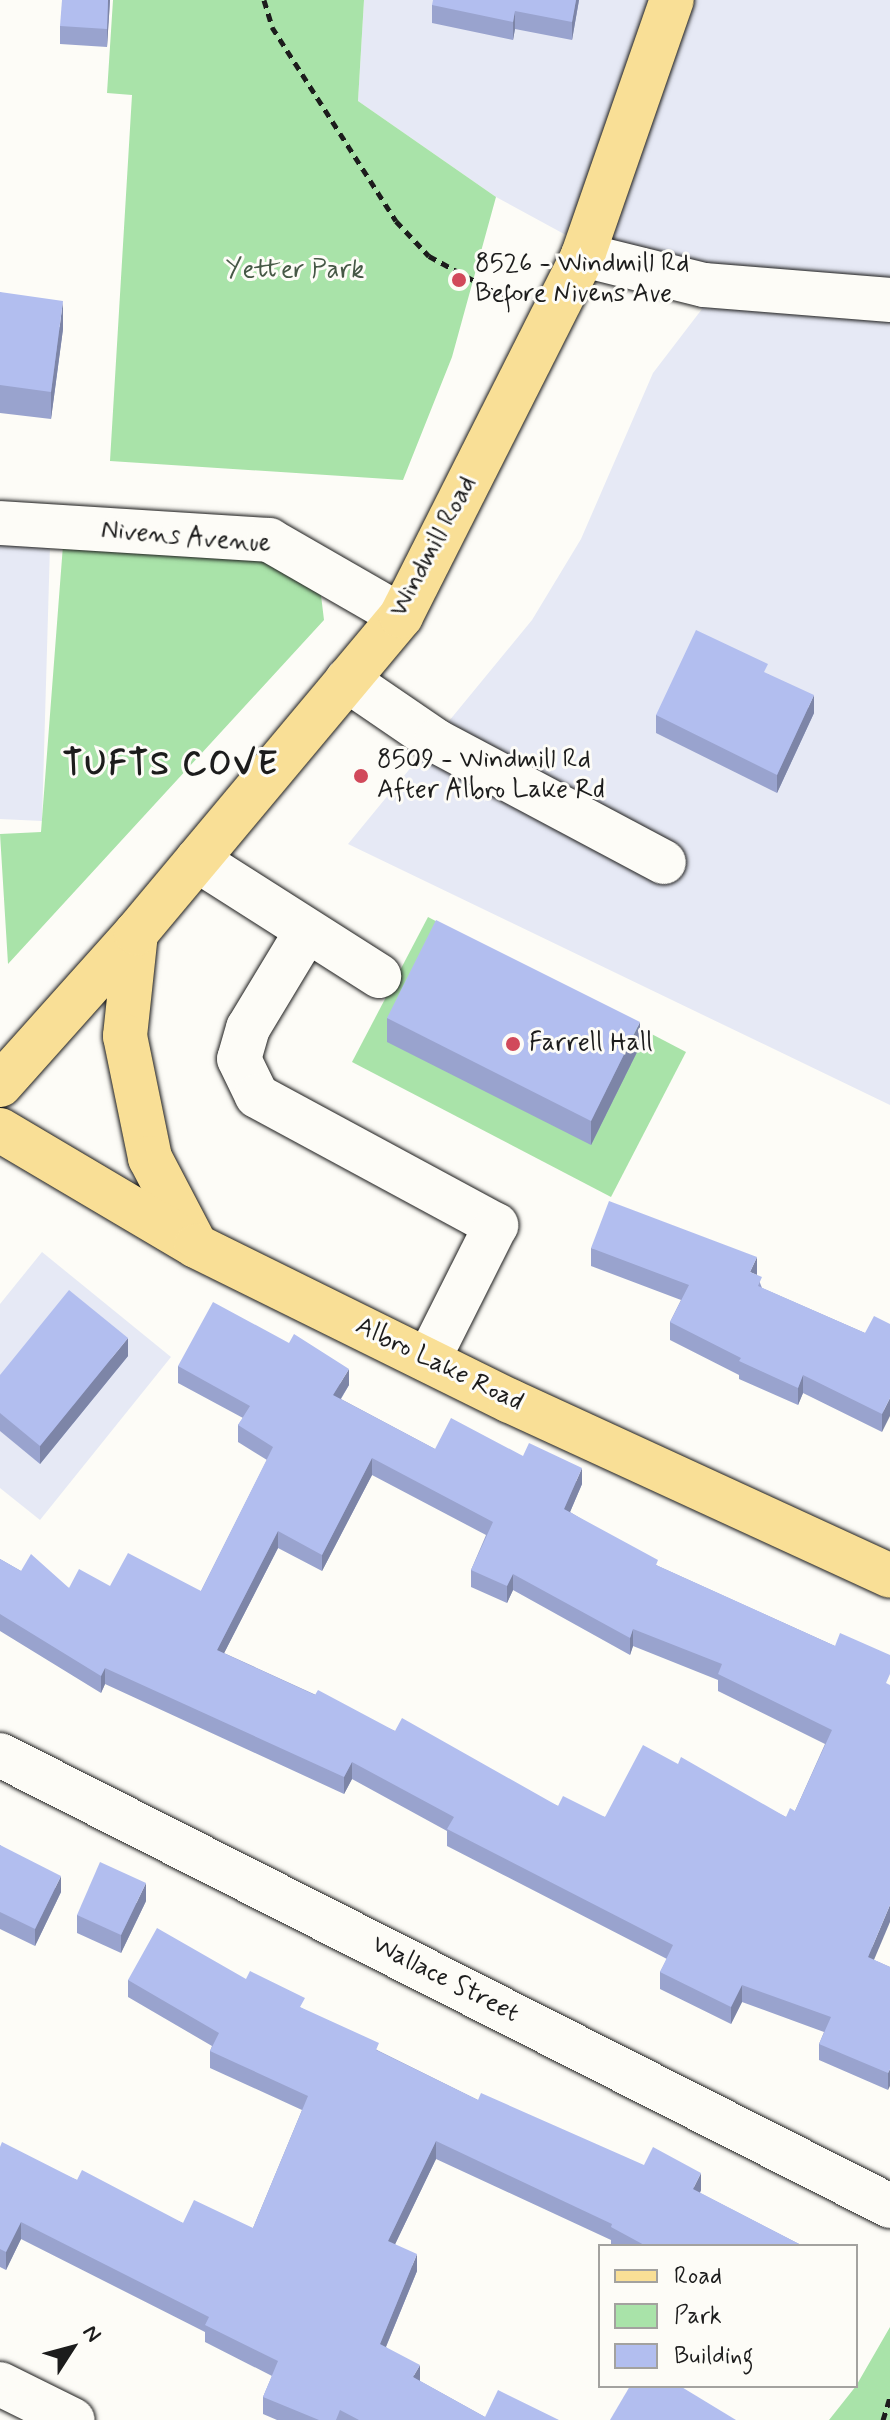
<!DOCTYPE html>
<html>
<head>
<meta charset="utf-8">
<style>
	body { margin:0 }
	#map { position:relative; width:890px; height:2420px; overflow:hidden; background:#fdfcf7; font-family:Mynerve,sans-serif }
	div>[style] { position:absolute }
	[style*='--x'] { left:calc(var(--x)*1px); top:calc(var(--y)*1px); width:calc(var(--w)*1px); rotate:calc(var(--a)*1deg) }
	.built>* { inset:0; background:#e6e9f5 }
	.green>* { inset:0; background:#a9e3a9 }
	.path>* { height:5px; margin-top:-2.5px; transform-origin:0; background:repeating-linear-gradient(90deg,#1c1c1c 0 8px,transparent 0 14px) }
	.roads { filter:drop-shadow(0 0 2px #1c1c1c) drop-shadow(0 0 2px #1c1c1c) }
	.minor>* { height:44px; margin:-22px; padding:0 22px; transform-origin:22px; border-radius:22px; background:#fdfcf7 }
	.major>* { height:44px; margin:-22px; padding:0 22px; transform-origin:22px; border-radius:22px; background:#f9df96 }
	.wall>* { inset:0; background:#99a3ce }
	.shaded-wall>* { inset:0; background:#7d85a7 }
	.building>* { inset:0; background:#b2beef }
	.dots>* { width:22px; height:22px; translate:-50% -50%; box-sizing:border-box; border:4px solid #fdfcf7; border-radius:50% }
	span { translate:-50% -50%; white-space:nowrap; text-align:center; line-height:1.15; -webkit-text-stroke:6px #fdfcf7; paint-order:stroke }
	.poi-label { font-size:26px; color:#1c1c1c }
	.left { translate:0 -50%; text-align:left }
	.park-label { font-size:26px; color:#465846 }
	.street-label { font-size:26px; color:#1c1c1c }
	.district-label { font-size:34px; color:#1c1c1c; font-weight:700; letter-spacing:2px }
	.legend { position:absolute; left:598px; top:2244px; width:260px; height:144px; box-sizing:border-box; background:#fdfcf7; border:2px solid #a3a29f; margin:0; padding:10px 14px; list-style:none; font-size:24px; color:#1c1c1c }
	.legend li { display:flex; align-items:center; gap:16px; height:40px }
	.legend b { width:40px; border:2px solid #a3a29f }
	.north { position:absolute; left:32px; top:2308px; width:80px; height:80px; -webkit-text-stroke:6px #fdfcf7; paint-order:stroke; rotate:54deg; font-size:22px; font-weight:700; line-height:32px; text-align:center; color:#1c1c1c }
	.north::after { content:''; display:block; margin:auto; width:28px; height:36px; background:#1c1c1c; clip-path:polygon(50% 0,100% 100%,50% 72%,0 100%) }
</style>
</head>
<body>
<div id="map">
	<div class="built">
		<i style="clip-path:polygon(364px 0,890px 0,890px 1105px,348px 844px,532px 620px,581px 539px,653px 373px,702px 309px,496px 197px,358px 101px)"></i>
		<i style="clip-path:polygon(0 544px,50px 546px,42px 821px,0 819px)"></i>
		<i style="clip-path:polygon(42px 1252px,171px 1357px,40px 1520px,0 1488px,0 1304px)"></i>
	</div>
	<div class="green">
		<i style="clip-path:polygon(113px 0,364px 0,358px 101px,496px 197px,452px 357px,403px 480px,110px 461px,132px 95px,107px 93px)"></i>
		<i style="clip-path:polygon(63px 545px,254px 555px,320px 587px,324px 620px,8px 964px,0 834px,41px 832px)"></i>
		<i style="clip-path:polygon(428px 917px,686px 1052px,611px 1197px,352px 1062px)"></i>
		<i style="clip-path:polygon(890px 2327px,890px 2420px,829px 2420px,856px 2386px)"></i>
	</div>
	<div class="path">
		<i style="--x:264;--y:0;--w:28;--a:73"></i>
		<i style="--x:272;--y:27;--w:230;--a:57.4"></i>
		<i style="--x:396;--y:221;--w:48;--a:46.7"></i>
		<i style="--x:429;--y:256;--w:77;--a:28.6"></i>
		<i style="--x:497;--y:293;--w:15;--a:4"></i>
		<i style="--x:883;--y:2420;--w:24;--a:-73"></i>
	</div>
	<div class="roads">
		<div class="minor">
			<i style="--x:583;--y:255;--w:125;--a:13.9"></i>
			<i style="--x:704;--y:285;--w:187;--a:4.6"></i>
			<i style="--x:0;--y:523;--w:270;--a:3.6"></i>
			<i style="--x:269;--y:540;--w:152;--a:29.9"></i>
			<i style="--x:347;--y:680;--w:108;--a:34.4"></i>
			<i style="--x:436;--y:741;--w:258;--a:28"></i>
			<i style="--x:197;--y:860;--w:216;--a:32.5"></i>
			<i style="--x:306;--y:932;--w:112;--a:121.1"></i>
			<i style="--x:248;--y:1028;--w:32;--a:106"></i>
			<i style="--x:239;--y:1059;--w:41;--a:64.1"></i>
			<i style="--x:257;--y:1096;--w:272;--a:28.4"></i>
			<i style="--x:496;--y:1225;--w:151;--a:116.7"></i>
			<i style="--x:0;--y:1755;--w:998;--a:26.87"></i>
			<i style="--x:0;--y:2384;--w:81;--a:26.3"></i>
		</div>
		<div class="major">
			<i style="--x:136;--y:933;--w:104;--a:96.1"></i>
			<i style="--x:125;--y:1036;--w:125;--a:78.4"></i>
			<i style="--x:150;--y:1158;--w:99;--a:62.4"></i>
			<i style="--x:0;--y:1085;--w:204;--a:-48.2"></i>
			<i style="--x:136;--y:933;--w:413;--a:-50.1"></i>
			<i style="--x:401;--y:616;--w:404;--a:-63.2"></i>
			<i style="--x:583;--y:255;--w:270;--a:-70.8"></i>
			<i style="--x:0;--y:1130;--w:228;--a:30.6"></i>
			<i style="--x:196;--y:1246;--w:350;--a:26.3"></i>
			<i style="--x:510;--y:1401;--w:418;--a:24.7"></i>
		</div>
	</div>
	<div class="wall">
		<i style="clip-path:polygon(110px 0,107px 47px,60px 44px,60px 26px)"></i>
		<i style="clip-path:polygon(579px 0,572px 40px,515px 29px,513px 40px,432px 23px,432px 5px)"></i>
		<i style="clip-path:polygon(0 292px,63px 329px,51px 419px,0 413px)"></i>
		<i style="clip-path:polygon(768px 674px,814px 713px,777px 793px,656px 733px,656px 715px)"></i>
		<i style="clip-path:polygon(387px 1018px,640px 1046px,591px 1145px,387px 1042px)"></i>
		<i style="clip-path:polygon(591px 1248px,757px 1275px,762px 1288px,865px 1333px,890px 1324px,882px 1432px,803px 1393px,798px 1405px,739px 1379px,739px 1375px,670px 1340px,670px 1322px,681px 1300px,591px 1266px)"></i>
		<i style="clip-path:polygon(128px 1356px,40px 1464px,0 1431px,0 1375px)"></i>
		<i style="clip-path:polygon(evenodd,178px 1366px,349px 1385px,341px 1399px,435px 1449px,523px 1456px,582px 1484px,570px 1512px,658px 1566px,835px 1646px,874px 1960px,890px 1967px,888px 2090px,819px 2060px,819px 2044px,824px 2032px,742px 2002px,731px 2024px,660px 1989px,660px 1972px,667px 1959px,447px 1846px,447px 1831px,352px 1779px,344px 1794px,105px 1684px,101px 1693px,0 1631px,0 1559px,21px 1571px,69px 1588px,110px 1586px,201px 1591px,267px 1460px,238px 1442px,238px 1425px,243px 1418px,178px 1383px,178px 1366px,372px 1475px,486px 1535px,471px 1570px,471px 1587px,507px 1603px,513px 1590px,630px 1655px,633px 1646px,718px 1680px,718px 1691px,825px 1744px,795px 1811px,786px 1817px,678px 1764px,605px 1817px,558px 1806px,395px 1731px,224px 1653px,278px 1548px,322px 1571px,372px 1475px)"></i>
		<i style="clip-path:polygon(0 1845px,61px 1892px,35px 1946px,0 1929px)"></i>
		<i style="clip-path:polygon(146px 1901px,121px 1953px,77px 1933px,77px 1915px)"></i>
		<i style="clip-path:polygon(246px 1979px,305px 2010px,379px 2051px,478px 2100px,701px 2190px,700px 2193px,803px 2246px,613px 2246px,611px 2244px,611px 2240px,436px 2159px,395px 2244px,417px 2271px,386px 2347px,420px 2381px,485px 2417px,559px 2420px,277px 2420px,263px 2414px,263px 2397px,272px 2376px,205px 2342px,205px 2332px,21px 2239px,6px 2270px,0 2267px,0 2147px,77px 2180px,183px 2223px,253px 2228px,302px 2110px,210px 2068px,210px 2051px,212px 2046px,128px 1997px,128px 1980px)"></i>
	</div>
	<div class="shaded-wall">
		<i style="clip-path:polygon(108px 0,110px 0,107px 47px,107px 29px)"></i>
		<i style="clip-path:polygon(576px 0,579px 0,572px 40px,572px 22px)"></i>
		<i style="clip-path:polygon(515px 11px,515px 29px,513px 40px,513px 22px)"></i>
		<i style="clip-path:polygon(63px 301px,63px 329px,51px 419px,51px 392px)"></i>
		<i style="clip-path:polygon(814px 695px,814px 713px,777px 793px,777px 775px)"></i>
		<i style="clip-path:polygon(640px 1022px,640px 1046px,591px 1145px,591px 1121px)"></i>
		<i style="clip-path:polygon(757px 1257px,757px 1275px,750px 1272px)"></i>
		<i style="clip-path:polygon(128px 1338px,128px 1356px,40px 1464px,40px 1446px)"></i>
		<i style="clip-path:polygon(349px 1369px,349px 1385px,333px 1411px,333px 1395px)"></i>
		<i style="clip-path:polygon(803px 1375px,803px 1393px,798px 1405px,798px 1388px)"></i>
		<i style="clip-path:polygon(890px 1398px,890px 1416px,882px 1432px,882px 1414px)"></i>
		<i style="clip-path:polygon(372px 1458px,372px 1475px,322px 1571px,322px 1555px)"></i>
		<i style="clip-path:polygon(582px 1468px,582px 1484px,564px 1526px,564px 1509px)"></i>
		<i style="clip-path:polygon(278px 1531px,278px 1548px,217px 1667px,217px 1650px)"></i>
		<i style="clip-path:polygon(513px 1574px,513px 1590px,507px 1603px,507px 1586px)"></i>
		<i style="clip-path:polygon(633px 1629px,633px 1646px,630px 1655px,630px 1638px)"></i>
		<i style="clip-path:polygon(105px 1668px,105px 1684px,101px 1693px,101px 1676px)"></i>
		<i style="clip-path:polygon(352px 1762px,352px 1779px,344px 1794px,344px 1777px)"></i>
		<i style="clip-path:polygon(61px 1876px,61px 1892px,35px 1946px,35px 1929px)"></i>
		<i style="clip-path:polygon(146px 1883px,146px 1901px,121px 1953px,121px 1935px)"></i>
		<i style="clip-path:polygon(890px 1905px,890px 1922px,868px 1974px,868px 1957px)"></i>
		<i style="clip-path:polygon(742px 1985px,742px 2002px,731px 2024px,731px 2007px)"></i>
		<i style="clip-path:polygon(890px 2069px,890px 2086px,888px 2090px,888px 2073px)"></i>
		<i style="clip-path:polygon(436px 2141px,436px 2159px,388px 2259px,388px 2241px)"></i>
		<i style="clip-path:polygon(701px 2173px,701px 2190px,693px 2206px,693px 2189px)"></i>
		<i style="clip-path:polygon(21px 2222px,21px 2239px,6px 2270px,6px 2252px)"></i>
		<i style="clip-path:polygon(417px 2254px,417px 2271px,380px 2361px,380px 2344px)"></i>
		<i style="clip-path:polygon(858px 2274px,858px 2291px,856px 2294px,856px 2277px)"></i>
		<i style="clip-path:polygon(420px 2365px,420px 2382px,413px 2377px)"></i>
	</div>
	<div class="building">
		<i style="clip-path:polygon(62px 0,108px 0,107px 29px,60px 26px)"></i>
		<i style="clip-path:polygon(433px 0,576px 0,572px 22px,515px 11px,513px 22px,432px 5px)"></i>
		<i style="clip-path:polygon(0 292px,63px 301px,51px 392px,0 385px)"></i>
		<i style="clip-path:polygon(696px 630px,768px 664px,764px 672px,814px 695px,777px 775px,656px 715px)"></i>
		<i style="clip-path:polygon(436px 920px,640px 1022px,591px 1121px,387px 1018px)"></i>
		<i style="clip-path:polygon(609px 1201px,757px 1257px,750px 1272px,762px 1277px,758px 1286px,865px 1333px,874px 1316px,890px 1324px,890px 1398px,882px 1414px,803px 1375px,798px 1388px,739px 1361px,741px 1358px,670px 1322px,689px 1285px,591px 1248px)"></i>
		<i style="clip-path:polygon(69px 1290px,128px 1338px,40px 1446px,0 1413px,0 1375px)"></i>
		<i style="clip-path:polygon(evenodd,213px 1302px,289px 1343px,294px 1334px,349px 1369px,333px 1395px,435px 1449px,451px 1418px,523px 1456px,529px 1443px,582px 1468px,564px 1509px,658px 1560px,656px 1565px,835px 1646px,840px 1633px,890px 1655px,890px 1674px,886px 1683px,890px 1685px,890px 1905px,868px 1957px,890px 1967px,890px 2069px,888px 2073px,819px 2044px,831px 2017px,742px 1985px,731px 2007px,660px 1972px,673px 1945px,447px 1829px,454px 1817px,352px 1762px,344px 1777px,105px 1668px,101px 1676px,0 1614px,0 1559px,21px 1571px,31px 1554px,69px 1588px,79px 1569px,110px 1586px,128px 1553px,201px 1591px,273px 1447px,238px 1425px,250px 1406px,178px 1366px,213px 1302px,372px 1458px,493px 1522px,471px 1570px,507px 1586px,513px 1574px,630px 1638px,633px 1629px,722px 1664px,718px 1674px,832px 1730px,795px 1811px,790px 1808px,786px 1817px,681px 1757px,678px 1764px,643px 1745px,605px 1817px,563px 1796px,558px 1806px,402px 1718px,395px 1731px,318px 1690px,315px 1695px,217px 1650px,278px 1531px,322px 1555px,372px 1458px)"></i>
		<i style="clip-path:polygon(0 1845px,61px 1876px,35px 1929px,0 1912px)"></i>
		<i style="clip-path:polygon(100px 1862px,146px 1883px,121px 1935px,77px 1915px)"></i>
		<i style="clip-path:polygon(157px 1928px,246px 1979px,250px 1971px,305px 1998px,300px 2007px,379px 2043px,376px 2050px,478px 2100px,481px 2093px,644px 2165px,653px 2147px,701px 2173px,693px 2189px,803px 2246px,646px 2246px,611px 2227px,612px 2224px,436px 2141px,388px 2241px,417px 2254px,380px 2344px,420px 2365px,413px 2377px,485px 2417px,498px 2390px,559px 2420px,359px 2420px,340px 2410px,336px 2420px,319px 2420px,263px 2397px,278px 2361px,205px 2325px,209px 2317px,21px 2222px,6px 2252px,0 2249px,0 2147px,2px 2142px,77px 2180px,82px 2170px,183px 2223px,194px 2200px,253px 2228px,308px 2096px,210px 2051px,219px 2033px,128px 1980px)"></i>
		<i style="clip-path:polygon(630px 2386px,680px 2386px,736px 2420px,610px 2420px)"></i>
	</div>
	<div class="dots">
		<i style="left:459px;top:280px;background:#d1495b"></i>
		<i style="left:361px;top:776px;background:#d1495b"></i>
		<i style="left:513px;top:1044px;background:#d1495b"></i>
	</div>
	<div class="poi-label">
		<span class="left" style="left:475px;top:280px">8526 - Windmill Rd<br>Before Nivens Ave</span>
		<span class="left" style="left:377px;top:776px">8509 - Windmill Rd<br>After Albro Lake Rd</span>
		<span class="left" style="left:529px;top:1044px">Farrell Hall</span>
	</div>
	<div class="park-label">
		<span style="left:295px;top:271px">Yetter Park</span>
	</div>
	<div class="street-label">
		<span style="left:186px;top:538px;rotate:5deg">Nivens Avenue</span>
		<span style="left:434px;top:547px;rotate:-62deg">Windmill Road</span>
		<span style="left:439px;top:1365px;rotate:26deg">Albro Lake Road</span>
		<span style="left:445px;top:1980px;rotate:27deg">Wallace Street</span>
	</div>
	<div class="district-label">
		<span style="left:171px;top:765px">TUFTS COVE</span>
	</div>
	<ul class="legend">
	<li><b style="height:10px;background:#f9df96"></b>Road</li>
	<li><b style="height:22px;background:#a9e3a9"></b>Park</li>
	<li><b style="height:22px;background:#b2beef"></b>Building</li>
	</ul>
	<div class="north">N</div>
</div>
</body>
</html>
